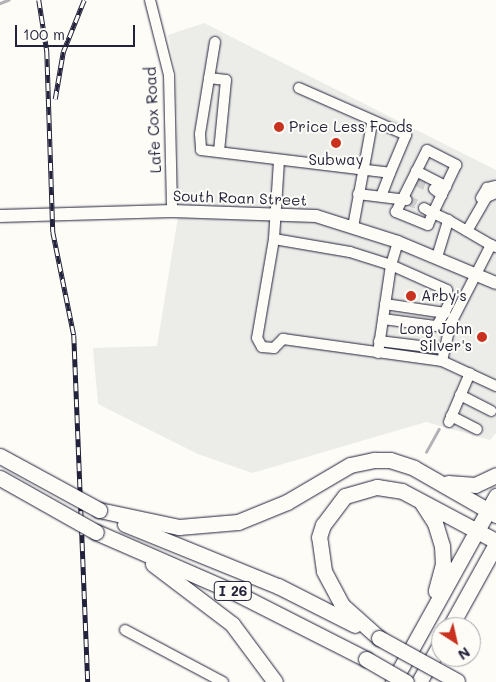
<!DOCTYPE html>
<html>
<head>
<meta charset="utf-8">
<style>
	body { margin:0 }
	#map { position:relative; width:496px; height:682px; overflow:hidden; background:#fdfcf7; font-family:Mali,sans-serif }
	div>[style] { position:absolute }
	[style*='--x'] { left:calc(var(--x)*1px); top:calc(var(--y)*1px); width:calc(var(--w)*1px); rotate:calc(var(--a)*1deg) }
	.built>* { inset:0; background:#ecece9 }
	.stream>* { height:2.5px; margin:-1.25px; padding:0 1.25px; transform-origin:1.25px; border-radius:1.25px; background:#b2b2b7 }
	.minor-tunnel>* { height:10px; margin-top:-5px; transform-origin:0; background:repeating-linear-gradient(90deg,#d1d0d1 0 10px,transparent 0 15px) }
	.roads { filter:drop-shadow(0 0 1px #22223b) drop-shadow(0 0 1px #22223b) }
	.minor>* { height:10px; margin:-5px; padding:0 5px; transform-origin:5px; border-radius:5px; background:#fdfcf7 }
	.major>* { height:12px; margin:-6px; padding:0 6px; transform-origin:6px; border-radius:6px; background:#fdfcf7 }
	.highway>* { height:15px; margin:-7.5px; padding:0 7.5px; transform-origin:7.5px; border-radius:7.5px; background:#fdfcf7 }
	.rail>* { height:4.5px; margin-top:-2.25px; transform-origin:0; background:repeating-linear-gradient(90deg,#fdfcf7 0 8px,#22223b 0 16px); box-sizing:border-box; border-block:1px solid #22223b }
	.bridges { filter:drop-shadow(0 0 1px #22223b) drop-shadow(0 0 1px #22223b) }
	.highway-bridge>* { height:15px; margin:-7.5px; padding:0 7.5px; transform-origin:7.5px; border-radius:7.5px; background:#fdfcf7 }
	.dots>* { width:14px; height:14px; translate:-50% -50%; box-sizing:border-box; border:2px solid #fdfcf7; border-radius:50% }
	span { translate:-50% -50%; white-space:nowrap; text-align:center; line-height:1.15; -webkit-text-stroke:4px #fdfcf7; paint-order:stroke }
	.shield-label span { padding:1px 4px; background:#fdfcf7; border:1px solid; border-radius:4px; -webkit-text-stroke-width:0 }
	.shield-label { font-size:14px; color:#22223b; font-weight:700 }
	.street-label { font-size:15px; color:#22223b }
	.poi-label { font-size:15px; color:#22223b }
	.left { translate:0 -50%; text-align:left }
	.right { translate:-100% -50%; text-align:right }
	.north { position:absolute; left:431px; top:617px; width:50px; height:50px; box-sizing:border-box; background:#fdfcf7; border:1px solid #a5a5ac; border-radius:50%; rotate:145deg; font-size:14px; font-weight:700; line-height:20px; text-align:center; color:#22223b }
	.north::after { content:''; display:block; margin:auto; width:18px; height:22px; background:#c8321e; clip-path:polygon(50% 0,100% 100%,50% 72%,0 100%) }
	.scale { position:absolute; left:15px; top:25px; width:120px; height:22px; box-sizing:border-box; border:2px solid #22223b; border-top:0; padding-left:6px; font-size:15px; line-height:18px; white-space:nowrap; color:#22223b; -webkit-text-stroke:4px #fdfcf7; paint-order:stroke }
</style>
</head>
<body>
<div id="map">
	<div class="built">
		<i style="clip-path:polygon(204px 23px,496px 170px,496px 433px,490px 440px,426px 422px,252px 473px,198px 454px,98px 404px,93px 348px,157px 346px,178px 217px,176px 73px,168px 35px)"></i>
	</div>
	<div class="stream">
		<i style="--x:0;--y:3;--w:9;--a:-21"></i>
		<i style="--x:426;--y:452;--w:26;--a:-61"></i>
	</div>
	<div class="minor-tunnel">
		<i style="--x:416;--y:181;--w:20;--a:24"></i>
		<i style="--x:407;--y:200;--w:19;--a:25"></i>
	</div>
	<div class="roads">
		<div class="minor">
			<i style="--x:150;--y:0;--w:77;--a:75.8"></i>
			<i style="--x:169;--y:75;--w:136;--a:88.7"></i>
			<i style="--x:215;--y:42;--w:93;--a:99.3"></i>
			<i style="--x:200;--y:134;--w:16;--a:86"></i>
			<i style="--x:201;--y:150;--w:190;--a:6.9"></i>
			<i style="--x:390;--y:173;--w:25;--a:111"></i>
			<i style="--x:209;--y:78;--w:17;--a:7"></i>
			<i style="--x:226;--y:80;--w:72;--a:95.6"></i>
			<i style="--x:299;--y:88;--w:117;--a:23.7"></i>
			<i style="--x:406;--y:135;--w:41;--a:112.8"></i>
			<i style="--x:279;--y:161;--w:78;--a:93.7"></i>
			<i style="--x:274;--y:239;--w:100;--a:99.7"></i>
			<i style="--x:257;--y:338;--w:10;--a:61"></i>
			<i style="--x:262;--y:347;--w:12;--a:5"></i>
			<i style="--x:274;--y:348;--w:13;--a:-45"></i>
			<i style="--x:283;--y:339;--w:161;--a:7.9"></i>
			<i style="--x:442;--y:361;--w:60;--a:24.8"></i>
			<i style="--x:416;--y:171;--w:34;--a:27"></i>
			<i style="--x:434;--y:189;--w:10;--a:37"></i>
			<i style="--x:358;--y:194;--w:49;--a:7"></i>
			<i style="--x:481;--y:198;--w:12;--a:-59"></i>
			<i style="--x:487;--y:188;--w:9;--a:-13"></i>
			<i style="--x:424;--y:208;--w:10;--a:29"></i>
			<i style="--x:433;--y:213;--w:13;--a:113"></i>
			<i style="--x:428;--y:225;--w:35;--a:-158"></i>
			<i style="--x:396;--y:212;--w:69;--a:-63.4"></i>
			<i style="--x:427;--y:150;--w:33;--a:27"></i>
			<i style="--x:456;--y:165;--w:53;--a:115.6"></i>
			<i style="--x:433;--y:213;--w:17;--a:25"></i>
			<i style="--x:353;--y:227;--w:106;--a:-79.6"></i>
			<i style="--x:467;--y:231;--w:39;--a:-60"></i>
			<i style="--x:487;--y:197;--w:10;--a:-24"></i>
			<i style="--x:274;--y:239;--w:77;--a:9.7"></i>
			<i style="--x:350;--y:252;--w:43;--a:17.6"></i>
			<i style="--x:391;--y:265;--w:61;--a:24.1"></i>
			<i style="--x:447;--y:290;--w:14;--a:82"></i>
			<i style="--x:449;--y:304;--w:25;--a:119"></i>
			<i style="--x:437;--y:257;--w:39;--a:-73"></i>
			<i style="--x:448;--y:220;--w:50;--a:30.2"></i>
			<i style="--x:385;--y:304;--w:61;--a:8.5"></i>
			<i style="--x:383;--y:319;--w:62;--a:7.5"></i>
			<i style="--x:379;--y:341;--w:66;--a:6.9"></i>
			<i style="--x:378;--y:353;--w:89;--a:-81.6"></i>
			<i style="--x:391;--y:265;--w:24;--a:-73"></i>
			<i style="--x:442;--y:361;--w:39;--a:-77"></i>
			<i style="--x:451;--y:323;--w:88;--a:-62.9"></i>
			<i style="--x:491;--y:245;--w:5;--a:22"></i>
			<i style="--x:460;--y:395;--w:35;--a:27"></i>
			<i style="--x:451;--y:416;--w:29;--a:27"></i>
			<i style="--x:449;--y:422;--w:53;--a:-66.8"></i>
			<i style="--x:125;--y:630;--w:111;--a:28"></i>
		</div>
		<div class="major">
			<i style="--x:0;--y:216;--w:172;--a:-1.7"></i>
			<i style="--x:172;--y:211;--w:144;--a:2"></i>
			<i style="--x:316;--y:216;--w:86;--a:17.6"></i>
			<i style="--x:398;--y:242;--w:106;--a:22.7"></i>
		</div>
		<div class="highway">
			<i style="--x:448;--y:483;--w:27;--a:4"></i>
			<i style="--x:475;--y:485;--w:23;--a:-25"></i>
			<i style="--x:422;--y:503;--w:24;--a:57"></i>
			<i style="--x:435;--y:523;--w:24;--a:73"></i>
			<i style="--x:442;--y:546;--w:18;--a:87"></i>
			<i style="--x:443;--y:564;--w:28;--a:105"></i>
			<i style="--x:99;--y:510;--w:82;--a:12"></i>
			<i style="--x:179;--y:527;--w:59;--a:-4.8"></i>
			<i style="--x:238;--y:522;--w:53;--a:-22.2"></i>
			<i style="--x:287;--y:502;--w:73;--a:-30.4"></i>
			<i style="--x:350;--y:465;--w:25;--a:-12"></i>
			<i style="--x:374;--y:460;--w:16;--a:0"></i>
			<i style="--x:390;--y:460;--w:25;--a:18"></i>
			<i style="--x:414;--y:468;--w:95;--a:29.8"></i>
			<i style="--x:125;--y:524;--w:165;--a:22.1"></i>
			<i style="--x:278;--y:586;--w:86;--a:26.9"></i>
			<i style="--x:96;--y:532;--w:148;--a:23.5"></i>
			<i style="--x:232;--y:591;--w:150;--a:26.9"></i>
			<i style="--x:153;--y:564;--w:99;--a:37.2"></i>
			<i style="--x:232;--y:624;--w:72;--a:53.4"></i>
			<i style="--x:450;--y:627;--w:95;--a:-61"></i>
			<i style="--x:379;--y:638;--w:50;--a:-138.3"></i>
			<i style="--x:342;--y:605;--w:38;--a:-118"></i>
			<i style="--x:324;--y:571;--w:34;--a:-98"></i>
			<i style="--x:319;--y:537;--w:13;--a:-72"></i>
			<i style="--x:323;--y:525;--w:36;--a:-53"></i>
			<i style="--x:345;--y:496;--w:33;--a:-16"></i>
			<i style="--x:377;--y:487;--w:25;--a:9"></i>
			<i style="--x:402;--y:491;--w:106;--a:28"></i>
			<i style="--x:393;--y:682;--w:213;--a:-61"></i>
			<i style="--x:419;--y:682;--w:45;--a:-60.6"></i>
		</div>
	</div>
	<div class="rail">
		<i style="--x:39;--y:0;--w:52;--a:81.1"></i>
		<i style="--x:47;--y:51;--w:181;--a:88.1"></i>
		<i style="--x:53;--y:232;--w:105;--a:78.5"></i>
		<i style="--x:74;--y:335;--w:347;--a:87.7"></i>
		<i style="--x:55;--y:99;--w:48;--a:-80.3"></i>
		<i style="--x:63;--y:52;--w:56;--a:-68"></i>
	</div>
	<div class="bridges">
		<div class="highway-bridge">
			<i style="--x:0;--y:456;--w:113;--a:28.6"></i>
			<i style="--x:0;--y:478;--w:110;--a:29.4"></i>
			<i style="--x:379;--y:638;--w:89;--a:28.9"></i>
			<i style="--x:366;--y:659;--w:46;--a:29.9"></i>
		</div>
	</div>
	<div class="dots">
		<i style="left:279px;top:127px;background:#c8321e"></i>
		<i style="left:336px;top:143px;background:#c8321e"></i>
		<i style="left:411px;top:296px;background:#c8321e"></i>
		<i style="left:482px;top:337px;background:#c8321e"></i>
	</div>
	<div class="shield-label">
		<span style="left:233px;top:591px">I 26</span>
	</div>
	<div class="street-label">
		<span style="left:153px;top:120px;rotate:-93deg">Lafe Cox Road</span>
		<span style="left:240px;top:198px;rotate:2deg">South Roan Street</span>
	</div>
	<div class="poi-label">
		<span class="left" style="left:289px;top:127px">Price Less Foods</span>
		<span style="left:336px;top:160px">Subway</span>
		<span class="left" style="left:421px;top:296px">Arby's</span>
		<span class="right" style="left:472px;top:337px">Long John<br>Silver's</span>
	</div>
	<div class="north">N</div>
	<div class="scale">100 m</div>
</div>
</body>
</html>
